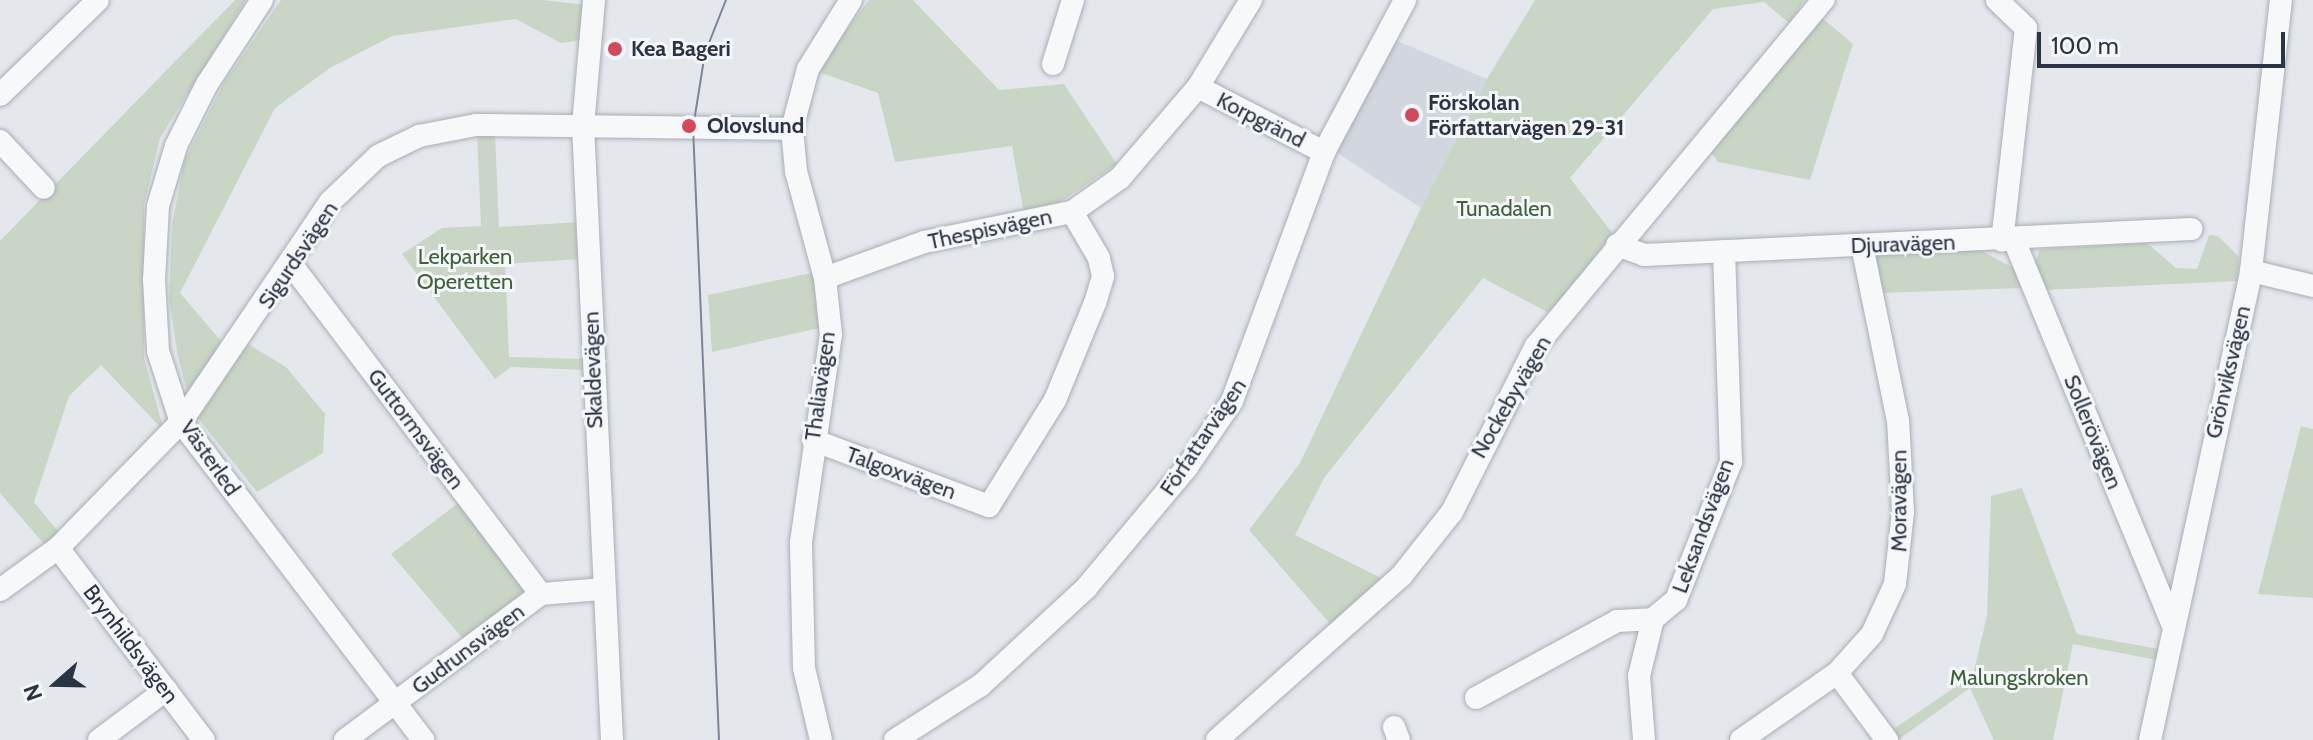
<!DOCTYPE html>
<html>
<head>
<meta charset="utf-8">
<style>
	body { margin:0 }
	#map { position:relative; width:2313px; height:740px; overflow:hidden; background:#e4e7ec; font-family:Cabin,sans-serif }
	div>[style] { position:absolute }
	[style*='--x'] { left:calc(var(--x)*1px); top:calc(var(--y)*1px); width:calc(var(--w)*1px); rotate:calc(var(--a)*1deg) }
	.built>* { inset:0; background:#d2d6de }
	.green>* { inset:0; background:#c9d6c5 }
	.roads { filter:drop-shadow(0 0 2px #a9aeb7) drop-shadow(0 0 2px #a9aeb7) }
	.minor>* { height:22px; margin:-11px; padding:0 11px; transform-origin:11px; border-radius:11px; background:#f7f8fa }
	.tram>* { height:2px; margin:-1px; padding:0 1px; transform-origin:1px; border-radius:1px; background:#7d8696 }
	.dots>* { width:22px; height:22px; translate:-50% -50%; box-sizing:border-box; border:4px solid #f4f6f9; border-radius:50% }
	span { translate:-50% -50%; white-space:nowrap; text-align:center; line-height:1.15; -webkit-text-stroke:6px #f4f6f9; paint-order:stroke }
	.poi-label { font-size:22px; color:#2b3445; font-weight:700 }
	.left { translate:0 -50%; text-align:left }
	.street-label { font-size:22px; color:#2b3445 }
	.park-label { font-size:22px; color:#3f6138 }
	.north { position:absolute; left:16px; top:644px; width:80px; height:80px; -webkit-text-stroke:6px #f4f6f9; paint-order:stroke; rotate:250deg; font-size:22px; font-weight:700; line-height:32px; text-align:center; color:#2b3445 }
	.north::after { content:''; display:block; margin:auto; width:28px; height:36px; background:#2b3445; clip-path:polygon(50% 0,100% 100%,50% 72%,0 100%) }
	.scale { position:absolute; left:2037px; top:32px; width:248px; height:36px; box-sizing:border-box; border:4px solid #2b3445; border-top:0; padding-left:10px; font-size:24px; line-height:28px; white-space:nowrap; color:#2b3445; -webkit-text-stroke:6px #f4f6f9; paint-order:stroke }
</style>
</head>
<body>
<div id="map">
	<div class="built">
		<i style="clip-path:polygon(1395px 40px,1487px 79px,1421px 208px,1336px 152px)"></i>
	</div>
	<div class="green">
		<i style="clip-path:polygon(235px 0,246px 0,160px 138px,144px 205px,144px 358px,164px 431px,101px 365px,69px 396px,34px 502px,61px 535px,45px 545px,0 493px,0 241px)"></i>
		<i style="clip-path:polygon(281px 0,544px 0,587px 5px,581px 40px,561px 43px,516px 19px,392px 36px,330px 68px,275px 108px,180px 293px,226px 347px,195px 394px,187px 391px,178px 357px,169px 299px,172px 225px,184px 162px,225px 81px)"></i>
		<i style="clip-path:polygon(869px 0,913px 0,999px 90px,1064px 84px,1117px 164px,1048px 210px,1024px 214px,1012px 146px,895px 162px,878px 93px,816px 71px)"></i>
		<i style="clip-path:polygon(1535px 0,1805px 0,1789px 23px,1764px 2px,1713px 9px,1570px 178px,1613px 234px,1549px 313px,1483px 278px,1324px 478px,1295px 535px,1381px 578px,1331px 625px,1249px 530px,1300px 463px,1421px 208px,1487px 79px)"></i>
		<i style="clip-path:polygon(1822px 18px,1853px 44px,1810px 180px,1718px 162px,1711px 152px)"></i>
		<i style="clip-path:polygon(477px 134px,495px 135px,499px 227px,578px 222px,580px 259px,505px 264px,509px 357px,585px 359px,586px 370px,511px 367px,495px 379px,402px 254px,442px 228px,481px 226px)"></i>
		<i style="clip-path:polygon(2209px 235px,2218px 236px,2239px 257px,2237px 281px,2045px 290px,2035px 263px,2040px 249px,2147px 243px,2176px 268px,2197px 269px)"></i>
		<i style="clip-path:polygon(1973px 246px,2015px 269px,2023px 288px,1882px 293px,1875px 252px)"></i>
		<i style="clip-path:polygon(816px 272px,824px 327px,712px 352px,708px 295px)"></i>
		<i style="clip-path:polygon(248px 344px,286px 367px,325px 414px,323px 453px,257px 492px,198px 418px)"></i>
		<i style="clip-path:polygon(2301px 426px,2313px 429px,2313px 598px,2258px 594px)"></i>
		<i style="clip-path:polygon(2022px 488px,2077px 634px,2158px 649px,2157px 660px,2073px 644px,2053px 740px,1994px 740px,1970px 688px,1898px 740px,1892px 730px,1973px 675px,1987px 616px,1991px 496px)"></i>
		<i style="clip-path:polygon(461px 501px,528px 591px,464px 640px,391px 554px)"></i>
	</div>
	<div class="roads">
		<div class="minor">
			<i style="--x:262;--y:0;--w:100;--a:123.2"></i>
			<i style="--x:207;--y:84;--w:69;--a:116.6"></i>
			<i style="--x:176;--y:146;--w:63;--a:106.7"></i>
			<i style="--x:158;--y:206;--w:73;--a:93.1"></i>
			<i style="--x:154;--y:279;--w:72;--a:86.8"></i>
			<i style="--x:158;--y:351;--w:75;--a:72.1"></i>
			<i style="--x:181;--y:422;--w:400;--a:52.7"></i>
			<i style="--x:594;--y:0;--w:125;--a:95"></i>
			<i style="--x:583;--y:125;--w:616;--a:87.3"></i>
			<i style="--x:1997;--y:0;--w:40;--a:44"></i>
			<i style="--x:2026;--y:28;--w:214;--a:96.4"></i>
			<i style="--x:1053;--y:64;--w:67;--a:-72.6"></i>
			<i style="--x:1198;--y:87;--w:142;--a:27.3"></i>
			<i style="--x:0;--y:95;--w:136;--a:-44.1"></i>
			<i style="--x:0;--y:141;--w:64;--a:46.9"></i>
			<i style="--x:2014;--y:240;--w:414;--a:67.6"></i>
			<i style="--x:1617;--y:245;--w:29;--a:20"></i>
			<i style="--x:1644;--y:255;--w:548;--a:-2.72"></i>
			<i style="--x:291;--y:264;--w:414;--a:52.9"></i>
			<i style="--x:2251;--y:271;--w:64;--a:13.6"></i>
			<i style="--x:825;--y:278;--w:105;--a:-20"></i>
			<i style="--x:924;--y:242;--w:151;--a:-11.5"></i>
			<i style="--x:1072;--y:212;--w:59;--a:-35.3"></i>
			<i style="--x:1120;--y:178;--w:120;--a:-49.4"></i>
			<i style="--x:1198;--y:87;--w:102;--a:-58.7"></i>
			<i style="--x:813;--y:440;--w:188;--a:20.6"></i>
			<i style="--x:989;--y:506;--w:125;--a:-58.1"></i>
			<i style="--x:1055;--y:400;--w:105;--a:-67.6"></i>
			<i style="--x:1095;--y:303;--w:28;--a:-73"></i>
			<i style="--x:1103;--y:276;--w:18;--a:-103"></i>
			<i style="--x:1099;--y:258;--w:53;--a:-120.4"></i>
			<i style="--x:58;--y:548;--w:241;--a:52.8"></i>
			<i style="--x:0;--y:590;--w:72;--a:-35.9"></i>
			<i style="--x:58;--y:548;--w:176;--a:-45.7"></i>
			<i style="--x:181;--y:422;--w:266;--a:-55.9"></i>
			<i style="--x:330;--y:202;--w:66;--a:-43.8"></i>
			<i style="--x:378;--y:156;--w:46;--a:-26"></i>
			<i style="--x:419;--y:136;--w:58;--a:-10.9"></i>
			<i style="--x:476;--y:125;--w:316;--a:0.7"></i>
			<i style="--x:1837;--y:673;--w:84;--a:53.3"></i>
			<i style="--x:1476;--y:698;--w:161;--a:-28.6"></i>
			<i style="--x:1617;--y:621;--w:36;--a:-3"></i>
			<i style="--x:1394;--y:727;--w:14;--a:69"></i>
			<i style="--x:99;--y:740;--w:84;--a:-36.7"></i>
			<i style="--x:345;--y:740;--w:244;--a:-36.7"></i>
			<i style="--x:541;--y:594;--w:61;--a:-4.7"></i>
			<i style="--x:821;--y:740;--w:74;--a:-103.3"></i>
			<i style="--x:804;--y:668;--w:126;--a:-91.4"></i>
			<i style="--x:801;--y:542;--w:209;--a:-81.8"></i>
			<i style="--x:831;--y:335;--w:57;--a:-96"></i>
			<i style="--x:825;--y:278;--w:111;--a:-105.2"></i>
			<i style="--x:796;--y:171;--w:42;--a:-95.4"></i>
			<i style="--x:792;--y:129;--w:62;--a:-75.1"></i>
			<i style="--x:808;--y:69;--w:81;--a:-58.1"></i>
			<i style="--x:895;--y:740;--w:102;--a:-32.6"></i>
			<i style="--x:981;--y:685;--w:143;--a:-42.7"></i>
			<i style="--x:1086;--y:588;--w:158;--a:-50.1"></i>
			<i style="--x:1187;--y:467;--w:80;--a:-55.7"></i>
			<i style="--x:1232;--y:401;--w:265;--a:-69.7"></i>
			<i style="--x:1324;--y:152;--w:172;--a:-61.9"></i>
			<i style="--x:1217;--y:740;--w:248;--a:-41.7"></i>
			<i style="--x:1402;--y:575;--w:80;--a:-51.6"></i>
			<i style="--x:1452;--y:512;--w:186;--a:-63.2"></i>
			<i style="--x:1536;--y:346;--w:450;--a:-50.3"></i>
			<i style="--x:1644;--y:740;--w:64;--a:-94.5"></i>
			<i style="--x:1639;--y:676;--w:59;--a:-76.2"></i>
			<i style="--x:1653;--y:619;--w:30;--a:-40"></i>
			<i style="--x:1676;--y:600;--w:149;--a:-68.3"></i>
			<i style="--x:1731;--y:462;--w:211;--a:-91.9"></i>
			<i style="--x:1741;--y:740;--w:117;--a:-34.9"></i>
			<i style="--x:1837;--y:673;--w:52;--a:-48.1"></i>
			<i style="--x:1872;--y:634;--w:55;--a:-65.3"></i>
			<i style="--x:1895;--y:584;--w:72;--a:-83.7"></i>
			<i style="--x:1903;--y:512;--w:91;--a:-93.1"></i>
			<i style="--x:1898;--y:421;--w:179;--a:-101.6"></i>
			<i style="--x:2150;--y:740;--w:480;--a:-77.8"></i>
			<i style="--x:2251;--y:271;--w:273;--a:-83.7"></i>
		</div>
	</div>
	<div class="tram">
		<i style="--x:719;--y:740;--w:613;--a:-92.43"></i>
		<i style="--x:693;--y:128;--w:76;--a:-80.9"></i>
		<i style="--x:705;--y:53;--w:57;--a:-68.4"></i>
	</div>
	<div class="dots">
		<i style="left:615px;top:49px;background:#d1495b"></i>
		<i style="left:1412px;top:115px;background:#d1495b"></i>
		<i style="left:689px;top:126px;background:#d1495b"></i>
	</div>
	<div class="poi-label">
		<span class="left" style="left:631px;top:49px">Kea Bageri</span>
		<span class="left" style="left:1428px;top:115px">Förskolan<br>Författarvägen 29-31</span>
		<span class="left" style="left:707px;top:126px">Olovslund</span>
	</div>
	<div class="street-label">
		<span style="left:1261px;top:120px;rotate:27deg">Korpgränd</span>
		<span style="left:990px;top:229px;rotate:-12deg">Thespisvägen</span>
		<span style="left:1903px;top:244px;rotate:-2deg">Djuravägen</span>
		<span style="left:298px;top:255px;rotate:-56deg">Sigurdsvägen</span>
		<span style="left:593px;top:370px;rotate:-92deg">Skaldevägen</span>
		<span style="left:2228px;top:372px;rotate:-77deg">Grönviksvägen</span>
		<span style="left:820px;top:386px;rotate:-82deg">Thaliavägen</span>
		<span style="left:1511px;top:397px;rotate:-60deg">Nockebyvägen</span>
		<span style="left:416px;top:429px;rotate:53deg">Guttormsvägen</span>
		<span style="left:2093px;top:432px;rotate:68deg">Sollerövägen</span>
		<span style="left:1203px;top:437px;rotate:-56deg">Författarvägen</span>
		<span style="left:210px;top:458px;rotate:55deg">Västerled</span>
		<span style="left:901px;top:473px;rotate:20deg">Talgoxvägen</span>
		<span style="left:1899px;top:501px;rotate:-90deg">Moravägen</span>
		<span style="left:1703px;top:526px;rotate:-70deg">Leksandsvägen</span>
		<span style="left:131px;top:644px;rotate:53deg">Brynhildsvägen</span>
		<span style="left:468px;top:649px;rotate:-37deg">Gudrunsvägen</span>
	</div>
	<div class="park-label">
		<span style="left:1504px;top:209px">Tunadalen</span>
		<span style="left:465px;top:269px">Lekparken<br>Operetten</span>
		<span style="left:2019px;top:678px">Malungskroken</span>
	</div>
	<div class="north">N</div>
	<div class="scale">100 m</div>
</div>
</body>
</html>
